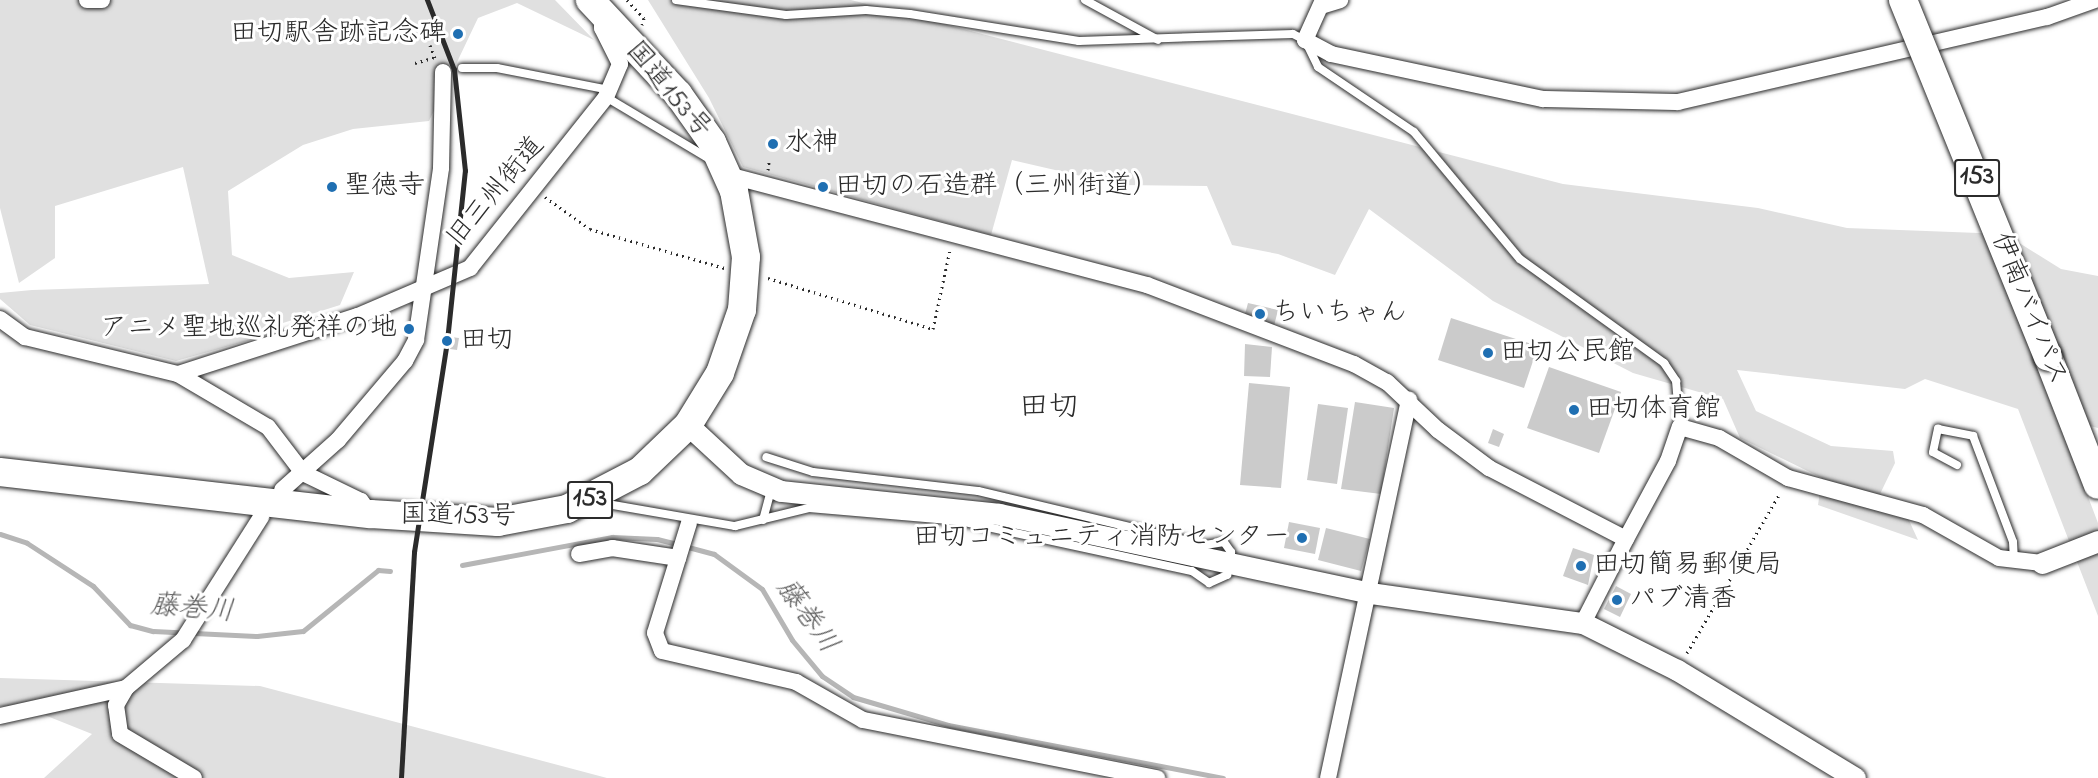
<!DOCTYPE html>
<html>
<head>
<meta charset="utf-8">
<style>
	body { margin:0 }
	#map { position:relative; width:2098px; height:778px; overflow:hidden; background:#fff; font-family:"Indie Flower","Klee One",sans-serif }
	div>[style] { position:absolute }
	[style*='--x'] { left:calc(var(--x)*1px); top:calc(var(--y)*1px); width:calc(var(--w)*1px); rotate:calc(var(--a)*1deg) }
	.green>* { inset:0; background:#e0e0e0 }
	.stream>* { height:5px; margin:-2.5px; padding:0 2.5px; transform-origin:2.5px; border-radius:2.5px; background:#b6b6b6 }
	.building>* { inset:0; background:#cbcbcb }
	.path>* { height:3px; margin-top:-1.5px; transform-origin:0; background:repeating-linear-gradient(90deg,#2b2b2b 0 1.5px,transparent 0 6px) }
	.roads { filter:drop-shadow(0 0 2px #2b2b2b) drop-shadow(0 0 2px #2b2b2b) }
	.service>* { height:8px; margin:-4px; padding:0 4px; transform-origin:4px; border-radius:4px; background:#fff }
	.minor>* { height:16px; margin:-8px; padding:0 8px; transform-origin:8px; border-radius:8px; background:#fff }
	.tertiary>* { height:21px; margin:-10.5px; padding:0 10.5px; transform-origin:10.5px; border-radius:10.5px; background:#fff }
	.trunk>* { height:28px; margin:-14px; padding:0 14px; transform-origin:14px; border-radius:14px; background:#fff }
	.rail>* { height:4.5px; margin:-2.25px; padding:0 2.25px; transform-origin:2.25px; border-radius:2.25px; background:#2b2b2b }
	.bridges { filter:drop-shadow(0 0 2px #2b2b2b) drop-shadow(0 0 2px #2b2b2b) }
	.trunk-bridge>* { height:28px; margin:-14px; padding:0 14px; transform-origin:14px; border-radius:14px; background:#fff }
	.dots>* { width:16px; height:16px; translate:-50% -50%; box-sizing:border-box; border:3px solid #fff; border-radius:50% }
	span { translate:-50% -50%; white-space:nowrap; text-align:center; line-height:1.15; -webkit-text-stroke:6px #fff; paint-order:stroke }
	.shield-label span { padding:2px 4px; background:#fff; border:2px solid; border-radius:4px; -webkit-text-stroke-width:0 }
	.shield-label { font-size:26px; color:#2b2b2b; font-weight:700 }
	.poi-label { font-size:27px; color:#2b2b2b }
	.right { translate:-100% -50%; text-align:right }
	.left { translate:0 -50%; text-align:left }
	.street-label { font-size:27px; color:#2b2b2b }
	.water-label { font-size:28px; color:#5c5c5c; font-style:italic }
	.quarter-label { font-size:30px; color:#2b2b2b }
</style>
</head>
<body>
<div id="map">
	<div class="green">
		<i style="clip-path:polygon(0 0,555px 0,594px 40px,517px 3px,478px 18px,429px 121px,353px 129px,303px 145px,228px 191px,232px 255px,289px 278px,354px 272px,340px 305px,283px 323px,279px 332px,176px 361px,30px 325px,0 299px,0 293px,32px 290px,209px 284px,183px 167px,55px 206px,55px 258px,19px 283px,0 208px)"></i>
		<i style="clip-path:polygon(648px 0,851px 0,1563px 184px,1758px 208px,1847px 228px,2005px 234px,2061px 269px,2098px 276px,2098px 428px,2058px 418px,2098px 523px,2098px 616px,2018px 409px,1925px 379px,1905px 389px,1737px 370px,1756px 411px,1831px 446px,1893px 451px,1895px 463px,1880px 494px,1902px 505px,1918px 540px,1818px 505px,1822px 478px,1740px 438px,1723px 399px,1633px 373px,1493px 301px,1369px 209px,1335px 275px,1278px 254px,1232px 245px,1207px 186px,1120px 185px,1012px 160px,991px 235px,743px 167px,709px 98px)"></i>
		<i style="clip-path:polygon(0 678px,260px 686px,607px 778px,44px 778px,92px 734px,22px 706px,0 706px)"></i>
	</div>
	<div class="stream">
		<i style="--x:0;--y:534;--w:28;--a:18"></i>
		<i style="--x:27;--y:543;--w:79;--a:33.1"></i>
		<i style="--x:93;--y:586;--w:54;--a:46.5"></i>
		<i style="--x:130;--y:625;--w:24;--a:15"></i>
		<i style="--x:153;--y:631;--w:104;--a:2.8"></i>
		<i style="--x:257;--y:636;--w:46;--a:-6.2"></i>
		<i style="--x:303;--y:631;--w:97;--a:-39.1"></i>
		<i style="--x:378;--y:570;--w:12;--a:5"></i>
		<i style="--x:462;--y:565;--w:153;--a:-10.6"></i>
		<i style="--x:612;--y:537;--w:45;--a:2.5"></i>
		<i style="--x:657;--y:539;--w:32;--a:14"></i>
		<i style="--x:688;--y:547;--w:27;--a:15"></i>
		<i style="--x:714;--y:554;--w:59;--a:36.1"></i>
		<i style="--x:762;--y:589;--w:59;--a:59.5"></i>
		<i style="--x:792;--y:640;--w:47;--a:50.2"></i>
		<i style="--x:822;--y:676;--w:37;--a:34"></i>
		<i style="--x:853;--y:697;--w:99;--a:16.4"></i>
		<i style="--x:948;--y:725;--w:280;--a:10.9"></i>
	</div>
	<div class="building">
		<i style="clip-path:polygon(1248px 303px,1278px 310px,1274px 326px,1244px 318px)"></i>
		<i style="clip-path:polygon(1451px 318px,1538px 346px,1524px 388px,1438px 360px)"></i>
		<i style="clip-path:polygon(451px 337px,459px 338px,457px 350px,450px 349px)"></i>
		<i style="clip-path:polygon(1245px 344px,1272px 347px,1270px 377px,1244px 376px)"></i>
		<i style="clip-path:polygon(1549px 367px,1621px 392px,1599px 453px,1527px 428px)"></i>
		<i style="clip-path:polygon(1249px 383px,1290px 387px,1281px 488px,1240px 485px)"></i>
		<i style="clip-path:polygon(1355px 402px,1394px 408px,1381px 494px,1341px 489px)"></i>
		<i style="clip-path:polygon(1318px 404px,1348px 408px,1337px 484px,1307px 480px)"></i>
		<i style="clip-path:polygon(1493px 429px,1504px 434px,1499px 447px,1488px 443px)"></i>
		<i style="clip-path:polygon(1289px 522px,1320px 528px,1315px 554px,1284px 548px)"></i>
		<i style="clip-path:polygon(1326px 528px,1370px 539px,1361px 571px,1318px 560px)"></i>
		<i style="clip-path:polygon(1573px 548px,1594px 555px,1588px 585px,1563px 576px)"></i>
		<i style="clip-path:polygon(1616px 586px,1631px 594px,1620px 617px,1604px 609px)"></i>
	</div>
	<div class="path">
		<i style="--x:627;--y:0;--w:25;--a:47"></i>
		<i style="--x:644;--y:18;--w:7;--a:106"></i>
		<i style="--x:430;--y:45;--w:15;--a:70"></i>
		<i style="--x:415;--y:63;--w:19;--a:-16"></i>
		<i style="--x:768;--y:170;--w:8;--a:-83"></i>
		<i style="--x:545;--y:197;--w:55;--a:35.4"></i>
		<i style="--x:590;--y:229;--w:140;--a:16.2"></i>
		<i style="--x:768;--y:278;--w:173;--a:17.2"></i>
		<i style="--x:933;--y:329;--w:81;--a:-77.9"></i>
		<i style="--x:1687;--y:653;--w:185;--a:-59.8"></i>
	</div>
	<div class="roads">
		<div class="service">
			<i style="--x:676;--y:0;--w:111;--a:7.8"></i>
			<i style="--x:786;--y:15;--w:80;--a:-3.6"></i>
			<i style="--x:866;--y:10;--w:44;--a:5.2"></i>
			<i style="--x:910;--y:14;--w:171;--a:9.1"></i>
			<i style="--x:1079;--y:41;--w:214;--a:-1.9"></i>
			<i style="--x:1293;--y:34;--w:13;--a:27"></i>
			<i style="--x:1305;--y:40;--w:30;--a:64"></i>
			<i style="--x:1318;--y:67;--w:116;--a:34.1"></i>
			<i style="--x:1414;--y:132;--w:165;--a:50.2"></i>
			<i style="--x:1520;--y:259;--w:178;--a:35.8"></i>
			<i style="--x:1664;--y:363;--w:22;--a:56"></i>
			<i style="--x:1676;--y:381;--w:46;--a:85"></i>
			<i style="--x:1085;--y:0;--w:83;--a:28.7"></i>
			<i style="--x:462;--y:68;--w:35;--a:0"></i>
			<i style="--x:497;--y:68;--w:114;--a:11.1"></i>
			<i style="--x:606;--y:97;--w:125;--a:30.9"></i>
			<i style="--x:1957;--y:465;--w:27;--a:-152"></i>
			<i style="--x:1933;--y:452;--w:24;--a:-78"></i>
			<i style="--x:1938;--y:429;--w:36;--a:11"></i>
			<i style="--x:1973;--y:436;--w:113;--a:69.3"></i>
			<i style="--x:2013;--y:542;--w:20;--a:87"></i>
			<i style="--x:613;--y:505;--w:124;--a:9.8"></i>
			<i style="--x:735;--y:526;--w:76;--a:-13.7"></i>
			<i style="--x:809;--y:508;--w:152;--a:4.9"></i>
			<i style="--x:960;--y:521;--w:237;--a:12.2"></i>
			<i style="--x:1192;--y:571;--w:21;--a:35"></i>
			<i style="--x:1209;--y:583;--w:20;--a:-24"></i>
			<i style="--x:1227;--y:575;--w:11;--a:-75"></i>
			<i style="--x:1230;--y:564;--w:12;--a:-85"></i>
			<i style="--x:1231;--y:552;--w:12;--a:-125"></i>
			<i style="--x:1224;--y:542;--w:19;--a:171"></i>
			<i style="--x:1205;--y:545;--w:233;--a:-166.6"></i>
			<i style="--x:978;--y:491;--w:166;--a:-173.4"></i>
			<i style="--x:813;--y:472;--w:49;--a:-162.3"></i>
			<i style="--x:763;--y:520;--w:24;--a:-75"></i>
		</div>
		<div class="minor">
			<i style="--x:87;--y:0;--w:15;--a:0"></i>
			<i style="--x:1323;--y:0;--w:44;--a:114.2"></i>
			<i style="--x:1305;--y:40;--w:30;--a:28"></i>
			<i style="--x:1331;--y:54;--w:217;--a:12"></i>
			<i style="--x:1543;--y:99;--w:135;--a:1.3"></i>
			<i style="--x:1678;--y:102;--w:379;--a:-13"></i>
			<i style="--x:2047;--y:17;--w:51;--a:-19.5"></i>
			<i style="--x:1324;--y:5;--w:17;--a:-17"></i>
			<i style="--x:728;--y:175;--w:433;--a:14.7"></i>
			<i style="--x:1147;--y:285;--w:222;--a:20.9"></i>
			<i style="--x:1354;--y:364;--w:38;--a:29"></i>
			<i style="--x:1387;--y:382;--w:70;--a:43.3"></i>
			<i style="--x:1438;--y:430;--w:64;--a:36.7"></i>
			<i style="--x:1489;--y:468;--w:154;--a:27.4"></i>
			<i style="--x:1626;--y:539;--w:89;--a:-61.7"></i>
			<i style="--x:1668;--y:461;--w:36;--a:-71"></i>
			<i style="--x:1680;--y:427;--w:41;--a:15.8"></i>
			<i style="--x:1719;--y:438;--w:80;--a:30.1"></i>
			<i style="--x:1788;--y:478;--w:140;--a:15.3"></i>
			<i style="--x:1923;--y:515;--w:87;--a:29.5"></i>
			<i style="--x:1999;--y:558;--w:43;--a:6.6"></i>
			<i style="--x:0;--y:319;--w:31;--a:36"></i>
			<i style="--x:25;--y:337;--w:157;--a:13.6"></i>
			<i style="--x:178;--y:374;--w:189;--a:-17.9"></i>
			<i style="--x:358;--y:316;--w:122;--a:-23.2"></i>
			<i style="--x:470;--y:268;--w:218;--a:-51.5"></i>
			<i style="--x:606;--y:97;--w:36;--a:-67"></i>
			<i style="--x:620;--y:64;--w:40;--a:-116.6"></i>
			<i style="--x:602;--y:28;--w:11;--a:-90"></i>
			<i style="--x:178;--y:374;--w:104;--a:30.5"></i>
			<i style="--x:268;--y:427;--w:58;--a:52.7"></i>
			<i style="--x:303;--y:473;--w:64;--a:25.8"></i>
			<i style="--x:361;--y:501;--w:12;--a:55"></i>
			<i style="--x:282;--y:490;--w:75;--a:-41.8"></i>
			<i style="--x:338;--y:440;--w:104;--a:-49.7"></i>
			<i style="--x:405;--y:361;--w:24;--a:-62"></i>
			<i style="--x:416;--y:340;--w:174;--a:-81.7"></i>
			<i style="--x:441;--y:168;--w:96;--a:-88.8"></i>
			<i style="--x:689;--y:523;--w:115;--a:107.2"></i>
			<i style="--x:655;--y:633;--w:19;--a:69"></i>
			<i style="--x:662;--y:651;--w:138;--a:13"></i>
			<i style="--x:796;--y:682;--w:77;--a:29.6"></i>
			<i style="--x:863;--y:720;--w:300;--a:11.2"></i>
			<i style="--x:579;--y:554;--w:34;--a:-10"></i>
			<i style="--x:612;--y:548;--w:67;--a:8.6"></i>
			<i style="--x:1583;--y:623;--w:94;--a:-62.9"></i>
			<i style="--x:126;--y:688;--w:20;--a:120"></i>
			<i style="--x:116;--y:705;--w:29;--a:82"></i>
			<i style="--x:120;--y:734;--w:86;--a:30.7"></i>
			<i style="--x:0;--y:716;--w:129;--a:-12.5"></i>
			<i style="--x:126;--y:688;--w:75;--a:-40.1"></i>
			<i style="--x:183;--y:640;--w:146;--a:-57.6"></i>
			<i style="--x:1328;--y:778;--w:387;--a:-77.9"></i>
		</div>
		<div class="tertiary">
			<i style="--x:688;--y:425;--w:72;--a:42.8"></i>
			<i style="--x:741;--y:474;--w:43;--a:23"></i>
			<i style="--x:781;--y:491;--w:219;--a:6"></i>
			<i style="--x:999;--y:514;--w:380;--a:12"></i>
			<i style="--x:1371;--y:593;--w:214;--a:8.1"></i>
			<i style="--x:1583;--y:623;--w:105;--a:26.6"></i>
			<i style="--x:1677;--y:670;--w:208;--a:31.2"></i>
			<i style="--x:2042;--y:563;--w:60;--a:-21.4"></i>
		</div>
		<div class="trunk">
			<i style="--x:2048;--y:357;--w:137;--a:68.7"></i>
			<i style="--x:0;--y:472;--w:373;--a:6.5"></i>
			<i style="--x:371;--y:514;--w:127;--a:3.6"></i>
			<i style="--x:498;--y:522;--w:70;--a:-10.7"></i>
			<i style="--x:567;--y:509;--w:82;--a:-27.5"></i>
			<i style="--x:640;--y:471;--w:66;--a:-43.8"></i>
			<i style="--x:688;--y:425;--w:61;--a:-58.4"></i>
			<i style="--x:720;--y:373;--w:67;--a:-70.8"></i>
			<i style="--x:742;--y:310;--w:53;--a:-85.7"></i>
			<i style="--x:746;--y:257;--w:67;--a:-100.3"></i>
			<i style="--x:734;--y:191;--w:54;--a:-114.2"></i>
			<i style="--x:712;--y:142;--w:59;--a:-125.3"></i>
			<i style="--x:678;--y:94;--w:129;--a:-133.1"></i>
		</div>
	</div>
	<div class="rail">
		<i style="--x:401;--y:778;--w:226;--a:-86.7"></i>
		<i style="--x:414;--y:552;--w:214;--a:-81.1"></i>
		<i style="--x:447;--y:341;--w:171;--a:-84"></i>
		<i style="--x:465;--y:171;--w:102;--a:-96.2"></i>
		<i style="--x:454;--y:70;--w:75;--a:-111.1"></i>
	</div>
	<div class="bridges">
		<div class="trunk-bridge">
			<i style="--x:1903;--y:0;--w:385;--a:67.9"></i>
		</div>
	</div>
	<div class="dots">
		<i style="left:458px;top:34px;background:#1f6fb2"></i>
		<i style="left:773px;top:144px;background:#1f6fb2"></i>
		<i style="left:332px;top:187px;background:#1f6fb2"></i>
		<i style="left:823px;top:187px;background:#1f6fb2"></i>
		<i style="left:1260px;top:314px;background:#1f6fb2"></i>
		<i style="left:409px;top:329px;background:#1f6fb2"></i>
		<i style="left:447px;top:341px;background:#1f6fb2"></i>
		<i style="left:1488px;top:353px;background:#1f6fb2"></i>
		<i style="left:1574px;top:410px;background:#1f6fb2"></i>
		<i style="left:1302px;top:538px;background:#1f6fb2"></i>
		<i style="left:1581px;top:566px;background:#1f6fb2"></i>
		<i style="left:1617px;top:600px;background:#1f6fb2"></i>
	</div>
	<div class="shield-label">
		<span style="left:1977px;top:178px">153</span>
		<span style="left:590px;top:500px">153</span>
	</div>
	<div class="poi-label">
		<span class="right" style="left:446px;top:34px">田切駅舎跡記念碑</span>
		<span class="left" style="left:785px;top:144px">水神</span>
		<span class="left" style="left:344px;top:187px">聖徳寺</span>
		<span class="left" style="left:835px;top:187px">田切の石造群（三州街道）</span>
		<span class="left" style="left:1272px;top:314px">ちいちゃん</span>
		<span class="right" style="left:397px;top:329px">アニメ聖地巡礼発祥の地</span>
		<span class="left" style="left:460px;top:341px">田切</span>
		<span class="left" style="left:1500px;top:353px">田切公民館</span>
		<span class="left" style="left:1586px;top:410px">田切体育館</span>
		<span class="right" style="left:1290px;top:538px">田切コミュニティ消防センター</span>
		<span class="left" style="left:1593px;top:566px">田切簡易郵便局</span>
		<span class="left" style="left:1629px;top:600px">パブ清香</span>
	</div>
	<div class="street-label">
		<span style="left:668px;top:90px;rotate:50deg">国道153号</span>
		<span style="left:496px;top:192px;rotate:-50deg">旧三州街道</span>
		<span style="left:2029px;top:309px;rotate:68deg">伊南バイパス</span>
		<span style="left:458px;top:516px;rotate:1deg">国道153号</span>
	</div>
	<div class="water-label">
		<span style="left:192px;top:610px;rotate:5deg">藤巻川</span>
		<span style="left:806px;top:617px;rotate:54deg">藤巻川</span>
	</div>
	<div class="quarter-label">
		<span style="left:1049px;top:408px">田切</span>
	</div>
</div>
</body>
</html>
